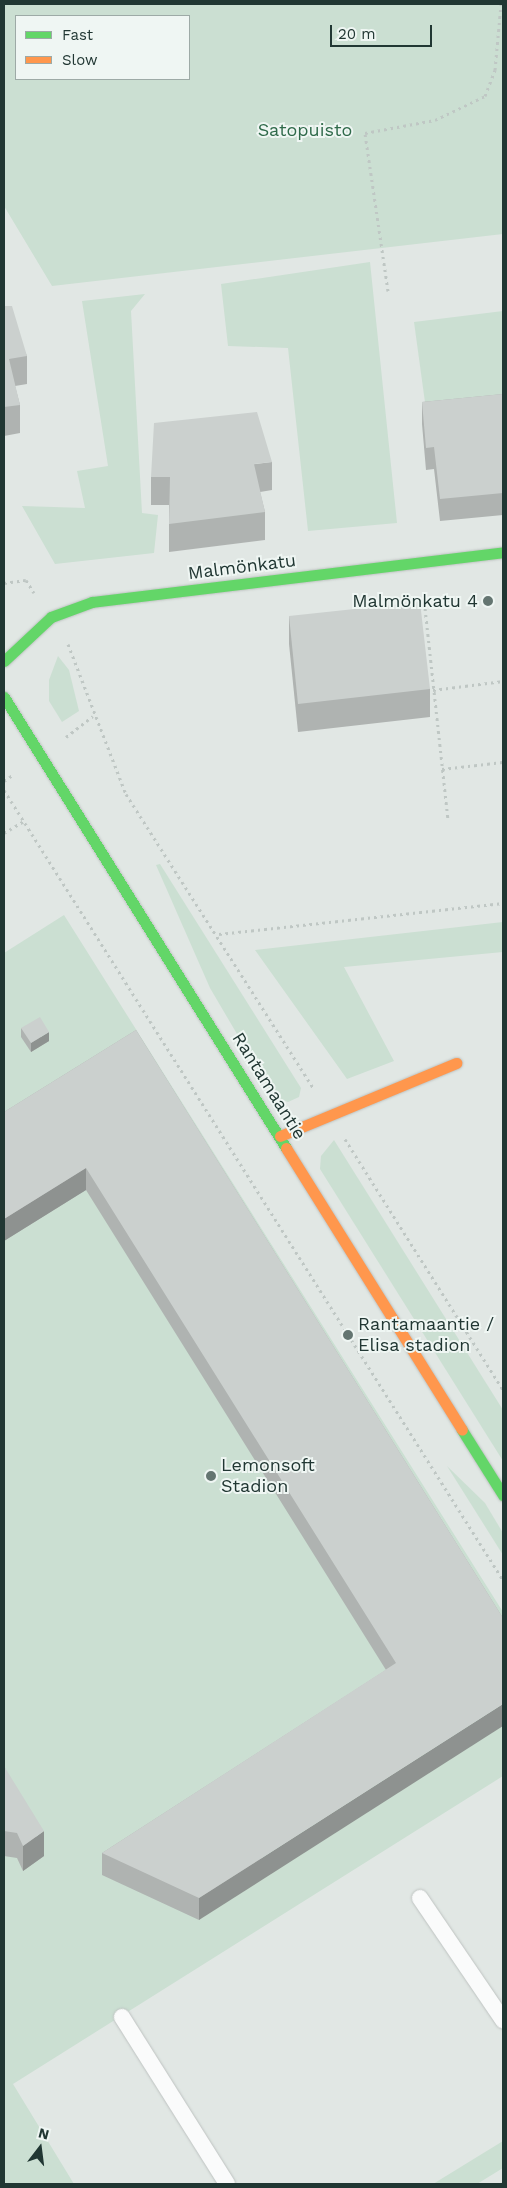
<!DOCTYPE html>
<html>
<head>
<meta charset="utf-8">
<style>
	body { margin:0 }
	#map { position:relative; width:507px; height:2188px; overflow:hidden; background:#e1e7e4; font-family:"Work Sans",sans-serif }
	div>[style] { position:absolute }
	[style*='--x'] { left:calc(var(--x)*1px); top:calc(var(--y)*1px); width:calc(var(--w)*1px); rotate:calc(var(--a)*1deg) }
	.green>* { inset:0; background:#cbdfd2 }
	.path>* { height:3px; margin-top:-1.5px; transform-origin:0; background:repeating-linear-gradient(90deg,#bfc7c4 0 2.5px,transparent 0 6.5px) }
	.roads { filter:drop-shadow(0 0 1px #bec3c1) drop-shadow(0 0 1px #bec3c1) }
	.lane>* { height:16px; margin:-8px; padding:0 8px; transform-origin:8px; border-radius:8px; background:#fafbfb }
	.fast>* { height:11px; margin:-5.5px; padding:0 5.5px; transform-origin:5.5px; border-radius:5.5px; background:#63d668 }
	.slow>* { height:11px; margin:-5.5px; padding:0 5.5px; transform-origin:5.5px; border-radius:5.5px; background:#ff974d }
	.wall>* { inset:0; background:#afb3b1 }
	.shaded-wall>* { inset:0; background:#8e9290 }
	.building>* { inset:0; background:#cbd0ce }
	.dots>* { width:14px; height:14px; translate:-50% -50%; box-sizing:border-box; border:2px solid #eff6f3; border-radius:50% }
	span { translate:-50% -50%; white-space:nowrap; text-align:center; line-height:1.15; -webkit-text-stroke:4px #eff6f3; paint-order:stroke }
	.park-label { font-size:18px; color:#2f6a4a }
	.street-label { font-size:18px; color:#213733 }
	.poi-label { font-size:18px; color:#213733 }
	.right { translate:-100% -50%; text-align:right }
	.left { translate:0 -50%; text-align:left }
	.frame { position:absolute; inset:0; border:5px solid #213733; pointer-events:none }
	.legend { position:absolute; left:15px; top:15px; width:175px; height:65px; box-sizing:border-box; background:#eff6f3; border:1px solid #9daaa6; margin:0; padding:6px 9px; list-style:none; font-size:15px; color:#213733 }
	.legend li { display:flex; align-items:center; gap:10px; height:25px }
	.legend b { width:25px; border:1px solid #9daaa6 }
	.north { position:absolute; left:15px; top:2123px; width:50px; height:50px; -webkit-text-stroke:4px #eff6f3; paint-order:stroke; rotate:15deg; font-size:14px; font-weight:700; line-height:20px; text-align:center; color:#213733 }
	.north::after { content:''; display:block; margin:auto; width:18px; height:22px; background:#213733; clip-path:polygon(50% 0,100% 100%,50% 72%,0 100%) }
	.scale { position:absolute; left:330px; top:25px; width:102px; height:22px; box-sizing:border-box; border:2px solid #213733; border-top:0; padding-left:6px; font-size:15px; line-height:18px; white-space:nowrap; color:#213733; -webkit-text-stroke:4px #eff6f3; paint-order:stroke }
</style>
</head>
<body>
<div id="map">
	<div class="green">
		<i style="clip-path:polygon(evenodd,4px 4px,503px 4px,503px 234px,52px 286px,4px 206px,4px 4px,189px 16px,189px 79px,16px 79px,16px 16px,189px 16px)"></i>
		<i style="clip-path:polygon(370px 262px,397px 523px,308px 531px,288px 348px,228px 346px,221px 284px)"></i>
		<i style="clip-path:polygon(145px 294px,131px 311px,142px 513px,158px 515px,154px 553px,55px 564px,22px 506px,85px 508px,77px 471px,108px 466px,82px 301px)"></i>
		<i style="clip-path:polygon(503px 311px,503px 405px,427px 417px,414px 322px)"></i>
		<i style="clip-path:polygon(58px 656px,69px 670px,79px 711px,62px 722px,49px 701px,49px 680px)"></i>
		<i style="clip-path:polygon(160px 864px,301px 1088px,299px 1097px,288px 1102px,274px 1097px,210px 988px,156px 865px)"></i>
		<i style="clip-path:polygon(64px 915px,503px 1612px,503px 1776px,13px 2084px,74px 2184px,4px 2184px,4px 953px)"></i>
		<i style="clip-path:polygon(503px 922px,503px 952px,344px 967px,394px 1061px,347px 1079px,255px 950px)"></i>
		<i style="clip-path:polygon(334px 1140px,503px 1410px,503px 1461px,320px 1169px,321px 1156px)"></i>
		<i style="clip-path:polygon(447px 1466px,485px 1503px,503px 1533px,503px 1555px)"></i>
		<i style="clip-path:polygon(503px 2141px,503px 2168px,477px 2184px,433px 2184px)"></i>
	</div>
	<div class="path">
		<i style="--x:388;--y:291;--w:160;--a:-98.3"></i>
		<i style="--x:365;--y:133;--w:71;--a:-10.5"></i>
		<i style="--x:435;--y:120;--w:55;--a:-25.6"></i>
		<i style="--x:485;--y:96;--w:28;--a:-69"></i>
		<i style="--x:495;--y:70;--w:66;--a:-84.8"></i>
		<i style="--x:4;--y:583;--w:22;--a:-8"></i>
		<i style="--x:26;--y:580;--w:15;--a:58"></i>
		<i style="--x:425;--y:608;--w:214;--a:83.8"></i>
		<i style="--x:68;--y:644;--w:161;--a:68.9"></i>
		<i style="--x:126;--y:794;--w:348;--a:57.5"></i>
		<i style="--x:433;--y:690;--w:71;--a:-7.3"></i>
		<i style="--x:66;--y:737;--w:34;--a:-38"></i>
		<i style="--x:442;--y:769;--w:61;--a:-6.5"></i>
		<i style="--x:4;--y:781;--w:12;--a:-35"></i>
		<i style="--x:4;--y:790;--w:934;--a:57.72"></i>
		<i style="--x:4;--y:833;--w:23;--a:-31"></i>
		<i style="--x:219;--y:934;--w:286;--a:-6.2"></i>
		<i style="--x:345;--y:1139;--w:297;--a:57.8"></i>
		<i style="--x:501;--y:2184;--w:2;--a:-27"></i>
	</div>
	<div class="roads">
		<div class="lane">
			<i style="--x:420;--y:1898;--w:148;--a:55.8"></i>
			<i style="--x:122;--y:2017;--w:197;--a:57.8"></i>
		</div>
		<div class="fast">
			<i style="--x:4;--y:661;--w:64;--a:-43.1"></i>
			<i style="--x:51;--y:617;--w:44;--a:-20.1"></i>
			<i style="--x:92;--y:602;--w:414;--a:-6.9"></i>
			<i style="--x:4;--y:697;--w:532;--a:57.98"></i>
			<i style="--x:462;--y:1430;--w:77;--a:57.8"></i>
		</div>
		<div class="slow">
			<i style="--x:280;--y:1136;--w:191;--a:-22.5"></i>
			<i style="--x:286;--y:1148;--w:332;--a:58"></i>
		</div>
	</div>
	<div class="wall">
		<i style="clip-path:polygon(4px 306px,27px 356px,27px 384px,15px 386px,20px 405px,20px 433px,4px 436px)"></i>
		<i style="clip-path:polygon(503px 394px,503px 515px,440px 521px,434px 469px,426px 470px,422px 424px,422px 402px)"></i>
		<i style="clip-path:polygon(272px 462px,272px 490px,260px 492px,265px 512px,265px 540px,169px 552px,169px 505px,151px 505px,151px 477px)"></i>
		<i style="clip-path:polygon(289px 616px,430px 689px,430px 717px,298px 732px,289px 644px)"></i>
		<i style="clip-path:polygon(21px 1028px,49px 1041px,31px 1052px,21px 1037px)"></i>
		<i style="clip-path:polygon(136px 1030px,503px 1618px,199px 1920px,102px 1875px,102px 1853px,386px 1670px,86px 1190px,4px 1241px,4px 1112px)"></i>
		<i style="clip-path:polygon(4px 1766px,44px 1856px,23px 1871px,17px 1858px,4px 1856px)"></i>
	</div>
	<div class="shaded-wall">
		<i style="clip-path:polygon(49px 1032px,49px 1041px,31px 1052px,31px 1043px)"></i>
		<i style="clip-path:polygon(86px 1168px,86px 1190px,4px 1241px,4px 1219px)"></i>
		<i style="clip-path:polygon(503px 1704px,503px 1726px,199px 1920px,199px 1898px)"></i>
		<i style="clip-path:polygon(44px 1831px,44px 1856px,23px 1871px,23px 1846px)"></i>
	</div>
	<div class="building">
		<i style="clip-path:polygon(4px 306px,12px 306px,27px 356px,9px 359px,20px 405px,4px 407px)"></i>
		<i style="clip-path:polygon(503px 394px,503px 493px,440px 499px,434px 447px,426px 448px,422px 402px)"></i>
		<i style="clip-path:polygon(257px 412px,272px 462px,254px 464px,265px 512px,169px 524px,170px 477px,151px 477px,154px 423px)"></i>
		<i style="clip-path:polygon(420px 602px,430px 689px,298px 704px,289px 616px)"></i>
		<i style="clip-path:polygon(40px 1017px,49px 1032px,31px 1043px,21px 1028px)"></i>
		<i style="clip-path:polygon(136px 1030px,503px 1618px,503px 1704px,199px 1898px,102px 1853px,396px 1663px,86px 1168px,4px 1219px,4px 1112px)"></i>
		<i style="clip-path:polygon(4px 1766px,44px 1831px,23px 1846px,17px 1833px,4px 1831px)"></i>
	</div>
	<div class="dots">
		<i style="left:488px;top:601px;background:#647571"></i>
		<i style="left:348px;top:1335px;background:#647571"></i>
		<i style="left:211px;top:1476px;background:#647571"></i>
	</div>
	<div class="park-label">
		<span style="left:305px;top:130px">Satopuisto</span>
	</div>
	<div class="street-label">
		<span style="left:242px;top:567px;rotate:-7deg">Malmönkatu</span>
		<span style="left:269px;top:1086px;rotate:58deg">Rantamaantie</span>
	</div>
	<div class="poi-label">
		<span class="right" style="left:478px;top:601px">Malmönkatu 4</span>
		<span class="left" style="left:358px;top:1335px">Rantamaantie /<br>Elisa stadion</span>
		<span class="left" style="left:221px;top:1476px">Lemonsoft<br>Stadion</span>
	</div>
	<div class="frame"></div>
	<ul class="legend">
	<li><b style="height:6px;background:#63d668"></b>Fast</li>
	<li><b style="height:6px;background:#ff974d"></b>Slow</li>
	</ul>
	<div class="north">N</div>
	<div class="scale">20 m</div>
</div>
</body>
</html>
